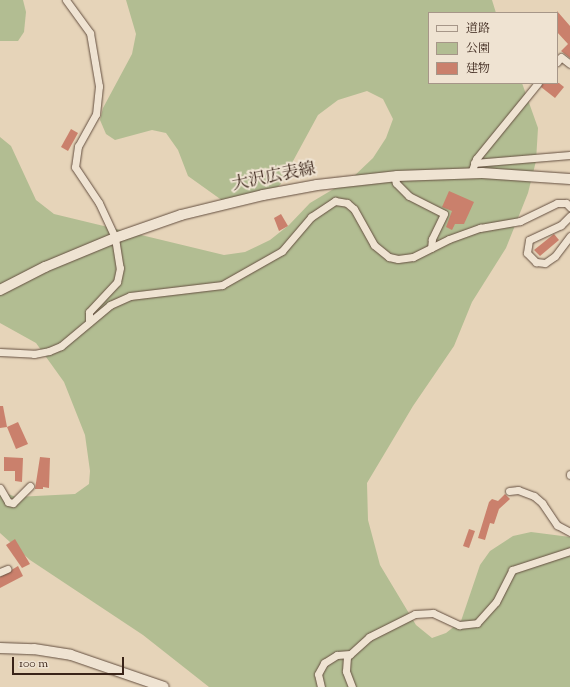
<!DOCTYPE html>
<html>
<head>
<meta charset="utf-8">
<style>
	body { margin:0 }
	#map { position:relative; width:570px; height:687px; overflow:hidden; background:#e6d4b9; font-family:"Sorts Mill Goudy","Noto Serif JP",serif }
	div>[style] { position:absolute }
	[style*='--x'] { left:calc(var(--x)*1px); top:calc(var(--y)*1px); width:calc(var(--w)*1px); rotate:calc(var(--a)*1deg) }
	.green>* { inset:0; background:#b2bd92 }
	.building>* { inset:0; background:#ca806c }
	.roads { filter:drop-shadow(0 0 1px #644f40) drop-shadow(0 0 1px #644f40) }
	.street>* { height:7px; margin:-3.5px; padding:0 3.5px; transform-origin:3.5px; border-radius:3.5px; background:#efe3d2 }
	.secondary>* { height:10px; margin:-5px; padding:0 5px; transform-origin:5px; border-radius:5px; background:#efe3d2 }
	span { translate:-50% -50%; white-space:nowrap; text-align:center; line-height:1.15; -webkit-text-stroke:4px #efe3d2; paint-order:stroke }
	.street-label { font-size:17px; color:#392318 }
	.legend { position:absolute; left:428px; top:12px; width:130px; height:72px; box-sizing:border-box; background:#efe3d2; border:1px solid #a69688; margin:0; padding:5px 7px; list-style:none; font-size:12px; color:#392318 }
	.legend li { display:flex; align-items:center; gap:8px; height:20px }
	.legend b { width:20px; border:1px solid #a69688 }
	.scale { position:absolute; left:12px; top:657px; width:112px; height:18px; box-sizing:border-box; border:2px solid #392318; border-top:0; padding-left:5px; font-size:12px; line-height:14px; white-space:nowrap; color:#392318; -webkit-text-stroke:3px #efe3d2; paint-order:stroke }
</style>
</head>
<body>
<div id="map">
	<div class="green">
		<i style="clip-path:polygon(0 0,23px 0,26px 12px,24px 32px,18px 41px,0 41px)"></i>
		<i style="clip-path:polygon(126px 0,492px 0,496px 13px,429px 13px,429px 83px,522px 83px,538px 128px,536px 161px,528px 193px,506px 248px,472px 302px,454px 346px,413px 406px,367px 483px,368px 520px,380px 565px,416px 625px,432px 638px,446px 633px,461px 621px,480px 565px,490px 551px,513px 536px,531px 532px,570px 537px,570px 687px,209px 687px,143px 635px,30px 560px,0 533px,0 491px,16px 497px,75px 494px,89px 484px,90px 471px,85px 435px,64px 382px,36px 343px,0 323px,0 137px,11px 146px,36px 200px,54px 214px,224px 255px,245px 252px,270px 240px,289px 225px,310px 203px,352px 178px,373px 158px,386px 138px,393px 119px,383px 99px,367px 91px,338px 100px,318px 115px,280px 185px,262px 198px,223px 201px,188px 176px,178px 150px,166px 133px,152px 130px,115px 140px,106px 134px,100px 120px,103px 108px,132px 54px,136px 34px)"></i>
	</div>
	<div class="building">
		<i style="clip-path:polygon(557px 11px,570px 26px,570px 58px,561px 51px,568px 44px,557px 32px)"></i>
		<i style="clip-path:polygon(543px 83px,559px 83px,564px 87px,555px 98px,541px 87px)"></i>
		<i style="clip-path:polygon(71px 129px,78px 133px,68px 151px,61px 147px)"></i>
		<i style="clip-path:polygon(449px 191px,474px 202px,464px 224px,455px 224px,452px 230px,446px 227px,452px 211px,442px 207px)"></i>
		<i style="clip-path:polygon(281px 214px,288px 226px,279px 231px,274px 218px)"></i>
		<i style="clip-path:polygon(554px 234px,559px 240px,540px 256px,534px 250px)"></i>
		<i style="clip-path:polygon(0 406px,3px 406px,7px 427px,0 428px)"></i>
		<i style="clip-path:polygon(18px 422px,28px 444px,16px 449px,7px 427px)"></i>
		<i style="clip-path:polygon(4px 457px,23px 458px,22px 482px,15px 481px,15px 471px,4px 471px)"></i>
		<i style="clip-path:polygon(40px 457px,50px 458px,49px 488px,43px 487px,43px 489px,35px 489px)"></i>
		<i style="clip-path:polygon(505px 494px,510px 499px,499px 509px,494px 524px,490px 523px,485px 540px,478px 538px,489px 502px,492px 499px,498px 501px)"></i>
		<i style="clip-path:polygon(469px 529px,475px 531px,469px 548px,463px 546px)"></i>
		<i style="clip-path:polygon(15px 539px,30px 564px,22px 568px,6px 545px)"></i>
		<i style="clip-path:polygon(18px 566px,23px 576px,0 588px,0 577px)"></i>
	</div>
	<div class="roads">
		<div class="street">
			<i style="--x:66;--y:0;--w:41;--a:54"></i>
			<i style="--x:90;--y:33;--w:54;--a:80.4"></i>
			<i style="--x:99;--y:86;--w:28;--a:96"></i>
			<i style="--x:96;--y:114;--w:37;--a:119"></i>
			<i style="--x:78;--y:146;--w:21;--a:98"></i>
			<i style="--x:75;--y:167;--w:43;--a:56.3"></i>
			<i style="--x:99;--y:203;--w:38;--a:65"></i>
			<i style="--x:115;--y:238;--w:30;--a:81"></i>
			<i style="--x:120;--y:268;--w:14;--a:102"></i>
			<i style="--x:117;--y:282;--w:41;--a:133"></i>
			<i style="--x:89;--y:312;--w:10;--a:90"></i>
			<i style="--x:557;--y:62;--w:6;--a:-51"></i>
			<i style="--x:561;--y:57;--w:11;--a:38"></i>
			<i style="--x:474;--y:163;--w:96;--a:-4.8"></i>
			<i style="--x:471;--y:173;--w:15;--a:-70"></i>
			<i style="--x:476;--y:159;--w:98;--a:-50.8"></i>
			<i style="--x:394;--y:176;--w:7;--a:74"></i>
			<i style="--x:396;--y:183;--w:18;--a:45"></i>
			<i style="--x:409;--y:196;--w:39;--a:27"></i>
			<i style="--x:444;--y:214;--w:28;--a:116"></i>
			<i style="--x:432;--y:239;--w:9;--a:96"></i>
			<i style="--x:570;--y:216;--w:13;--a:135"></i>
			<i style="--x:561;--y:225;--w:35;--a:155"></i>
			<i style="--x:529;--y:240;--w:13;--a:99"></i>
			<i style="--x:527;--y:253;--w:13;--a:45"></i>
			<i style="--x:536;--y:262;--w:9;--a:6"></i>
			<i style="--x:545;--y:263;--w:12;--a:-35"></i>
			<i style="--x:555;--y:256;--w:25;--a:-53"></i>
			<i style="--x:0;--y:352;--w:34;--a:3"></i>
			<i style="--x:34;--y:354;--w:15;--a:-11"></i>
			<i style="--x:49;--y:351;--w:13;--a:-23"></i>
			<i style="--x:61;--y:346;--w:64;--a:-39.9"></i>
			<i style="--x:110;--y:305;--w:22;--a:-24"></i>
			<i style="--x:130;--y:296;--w:93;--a:-6.8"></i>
			<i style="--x:222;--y:285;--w:69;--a:-29.5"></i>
			<i style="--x:282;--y:251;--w:45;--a:-49.5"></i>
			<i style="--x:311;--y:217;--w:29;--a:-34"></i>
			<i style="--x:335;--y:201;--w:12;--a:9"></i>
			<i style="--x:347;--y:203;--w:9;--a:41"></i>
			<i style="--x:354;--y:209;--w:41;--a:60.9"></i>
			<i style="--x:374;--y:245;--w:19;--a:39"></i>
			<i style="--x:389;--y:257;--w:9;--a:13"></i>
			<i style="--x:398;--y:259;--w:15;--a:-8"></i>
			<i style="--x:413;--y:257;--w:40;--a:-26.6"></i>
			<i style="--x:449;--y:239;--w:33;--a:-20"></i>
			<i style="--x:480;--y:228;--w:41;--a:-9.9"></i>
			<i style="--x:520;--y:221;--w:41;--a:-25.9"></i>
			<i style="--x:557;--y:203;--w:9;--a:0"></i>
			<i style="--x:566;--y:203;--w:6;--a:45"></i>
			<i style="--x:570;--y:474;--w:1;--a:90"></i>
			<i style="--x:0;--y:488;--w:16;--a:60"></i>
			<i style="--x:8;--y:502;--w:5;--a:11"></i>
			<i style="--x:13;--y:503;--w:24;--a:-45"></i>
			<i style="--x:509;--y:491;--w:9;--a:-6"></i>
			<i style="--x:518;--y:490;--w:17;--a:21"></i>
			<i style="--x:534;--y:496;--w:11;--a:41"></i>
			<i style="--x:542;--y:503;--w:27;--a:56"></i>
			<i style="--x:557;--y:525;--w:15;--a:28"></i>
			<i style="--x:0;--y:572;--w:8;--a:-23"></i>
			<i style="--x:321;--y:687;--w:13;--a:-103"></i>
			<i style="--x:318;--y:674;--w:13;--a:-61"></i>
			<i style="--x:324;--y:663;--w:15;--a:-32"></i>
			<i style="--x:337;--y:655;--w:13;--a:-4"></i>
			<i style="--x:352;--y:687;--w:17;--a:-111"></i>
			<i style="--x:346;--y:671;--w:14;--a:-86"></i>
			<i style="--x:347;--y:657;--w:30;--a:-42"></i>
			<i style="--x:369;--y:637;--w:51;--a:-26.6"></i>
			<i style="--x:415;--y:614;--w:18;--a:-3"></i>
			<i style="--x:433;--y:613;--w:29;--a:25"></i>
			<i style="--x:459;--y:625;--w:18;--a:-6"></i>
			<i style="--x:477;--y:623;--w:28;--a:-48"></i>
			<i style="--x:496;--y:602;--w:36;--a:-63"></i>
			<i style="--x:512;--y:570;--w:61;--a:-18.1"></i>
		</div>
		<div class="secondary">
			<i style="--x:0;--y:290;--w:51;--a:-27.1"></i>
			<i style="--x:45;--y:267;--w:76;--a:-22.5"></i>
			<i style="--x:115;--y:238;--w:70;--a:-19.2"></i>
			<i style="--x:181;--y:215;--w:84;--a:-13.7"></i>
			<i style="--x:263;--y:195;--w:55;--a:-10.5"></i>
			<i style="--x:317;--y:185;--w:81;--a:-6.4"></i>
			<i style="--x:397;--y:176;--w:85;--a:-2"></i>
			<i style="--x:482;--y:173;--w:88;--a:3.9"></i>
			<i style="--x:0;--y:648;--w:34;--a:2"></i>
			<i style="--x:34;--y:649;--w:37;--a:9"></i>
			<i style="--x:71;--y:655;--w:98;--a:19"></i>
		</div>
	</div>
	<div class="street-label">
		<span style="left:274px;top:178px;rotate:-11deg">大沢広表線</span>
	</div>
	<ul class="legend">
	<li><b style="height:5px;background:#efe3d2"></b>道路</li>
	<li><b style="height:11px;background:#b2bd92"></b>公園</li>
	<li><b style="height:11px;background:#ca806c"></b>建物</li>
	</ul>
	<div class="scale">100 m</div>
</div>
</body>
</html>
